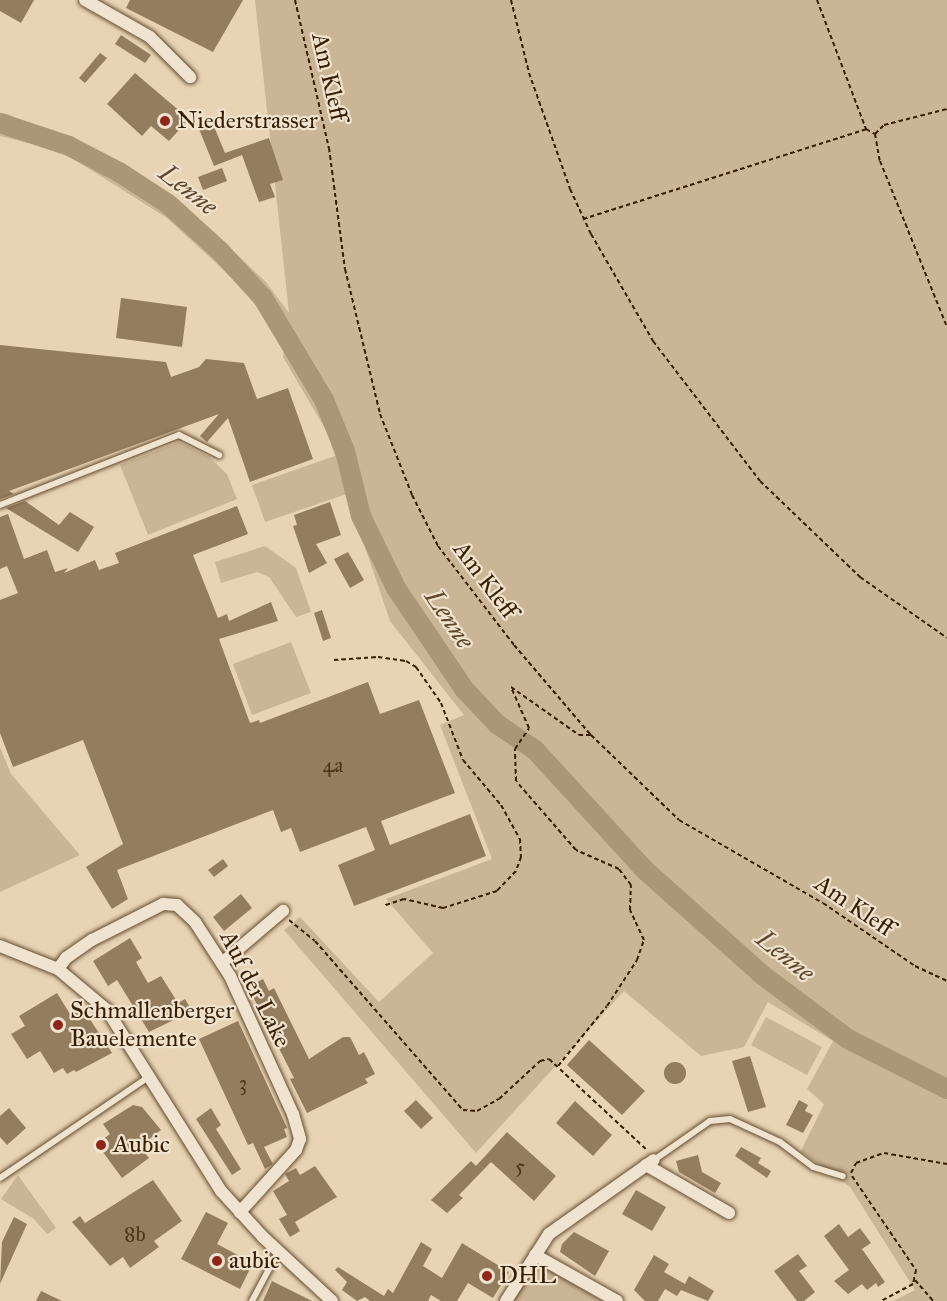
<!DOCTYPE html>
<html>
<head>
<meta charset="utf-8">
<style>
	body { margin:0 }
	#map { position:relative; width:947px; height:1301px; overflow:hidden; background:#e8d4b5; font-family:"IM FELL Great Primer",serif }
	div>[style] { position:absolute }
	[style*='--x'] { left:calc(var(--x)*1px); top:calc(var(--y)*1px); width:calc(var(--w)*1px); rotate:calc(var(--a)*1deg) }
	.green>* { inset:0; background:#cab596 }
	.river>* { height:20px; margin:-10px; padding:0 10px; transform-origin:10px; border-radius:10px; background:#ac9678 }
	.building>* { inset:0; background:#947c5f }
	.round { border-radius:50% }
	.path>* { height:2px; margin-top:-1px; transform-origin:0; background:repeating-linear-gradient(90deg,#381d01 0 4.5px,transparent 0 7.5px) }
	.roads { filter:drop-shadow(0 0 2px #644b2e) drop-shadow(0 0 2px #644b2e) }
	.lane>* { height:6px; margin:-3px; padding:0 3px; transform-origin:3px; border-radius:3px; background:#f0e3cf }
	.street>* { height:12px; margin:-6px; padding:0 6px; transform-origin:6px; border-radius:6px; background:#f0e3cf }
	.dots>* { width:16px; height:16px; translate:-50% -50%; box-sizing:border-box; border:3px solid #f0e3cf; border-radius:50% }
	span { translate:-50% -50%; white-space:nowrap; text-align:center; line-height:1.15; -webkit-text-stroke:4.5px #f0e3cf; paint-order:stroke }
	.number-label { font-size:21px; color:#4f3518 }
	.number-label span { -webkit-text-stroke-width:0 }
	.street-label { font-size:24px; color:#381d01 }
	.poi-label { font-size:24px; color:#381d01 }
	.left { translate:0 -50%; text-align:left }
	.water-label { font-size:26px; color:#61472b; font-style:italic }
</style>
</head>
<body>
<div id="map">
	<div class="green">
		<i style="clip-path:polygon(255px 0,947px 0,947px 1301px,893px 1301px,915px 1290px,850px 1187px,801px 1151px,824px 1104px,807px 1089px,833px 1041px,768px 1002px,744px 1047px,701px 1056px,624px 991px,476px 1153px,284px 930px,300px 917px,379px 1002px,433px 953px,386px 899px,492px 859px,440px 725px,464px 715px,390px 621px,347px 494px,265px 522px,252px 485px,335px 456px,327px 432px,283px 357px,285px 344px,243px 288px,167px 218px,61px 151px,0 136px,0 113px,8px 114px,177px 198px,265px 281px,289px 313px)"></i>
		<i style="clip-path:polygon(179px 442px,209px 457px,227px 474px,237px 499px,148px 535px,120px 465px)"></i>
		<i style="clip-path:polygon(265px 546px,296px 568px,311px 612px,296px 617px,269px 577px,257px 572px,221px 583px,215px 562px)"></i>
		<i style="clip-path:polygon(291px 642px,311px 693px,252px 715px,233px 664px)"></i>
		<i style="clip-path:polygon(0 747px,11px 774px,80px 855px,0 892px)"></i>
		<i style="clip-path:polygon(766px 1017px,822px 1047px,807px 1075px,751px 1045px)"></i>
		<i style="clip-path:polygon(18px 1175px,56px 1228px,47px 1234px,34px 1219px,1px 1199px)"></i>
		<i style="clip-path:polygon(541px 1265px,602px 1301px,511px 1301px,532px 1267px)"></i>
	</div>
	<div class="river">
		<i style="--x:0;--y:123;--w:73;--a:18.4"></i>
		<i style="--x:69;--y:146;--w:56;--a:27.5"></i>
		<i style="--x:119;--y:172;--w:59;--a:33.1"></i>
		<i style="--x:168;--y:204;--w:70;--a:42.1"></i>
		<i style="--x:220;--y:251;--w:64;--a:47.5"></i>
		<i style="--x:263;--y:298;--w:119;--a:59.1"></i>
		<i style="--x:324;--y:400;--w:55;--a:67.6"></i>
		<i style="--x:345;--y:451;--w:67;--a:76.2"></i>
		<i style="--x:361;--y:516;--w:80;--a:64.1"></i>
		<i style="--x:396;--y:588;--w:122;--a:56"></i>
		<i style="--x:464;--y:689;--w:48;--a:46.7"></i>
		<i style="--x:497;--y:724;--w:46;--a:34.4"></i>
		<i style="--x:535;--y:750;--w:164;--a:47.5"></i>
		<i style="--x:646;--y:871;--w:154;--a:41.8"></i>
		<i style="--x:761;--y:974;--w:109;--a:36.8"></i>
		<i style="--x:848;--y:1039;--w:111;--a:26.8"></i>
	</div>
	<div class="building">
		<i style="clip-path:polygon(0 0,34px 0,21px 23px,0 11px)"></i>
		<i style="clip-path:polygon(130px 0,243px 0,213px 52px,126px 8px)"></i>
		<i style="clip-path:polygon(121px 35px,151px 55px,145px 63px,115px 44px)"></i>
		<i style="clip-path:polygon(100px 53px,107px 58px,85px 83px,79px 78px)"></i>
		<i style="clip-path:polygon(135px 73px,189px 119px,169px 141px,151px 126px,142px 136px,107px 104px)"></i>
		<i style="clip-path:polygon(213px 124px,225px 153px,269px 138px,283px 180px,270px 184px,275px 197px,259px 202px,242px 155px,214px 166px,199px 129px)"></i>
		<i style="clip-path:polygon(222px 168px,227px 181px,203px 190px,198px 177px)"></i>
		<i style="clip-path:polygon(121px 298px,187px 307px,182px 347px,116px 338px)"></i>
		<i style="clip-path:polygon(0 345px,166px 362px,171px 377px,199px 367px,206px 359px,244px 363px,257px 399px,288px 388px,313px 459px,250px 482px,228px 418px,207px 442px,200px 436px,219px 414px,9px 491px,14px 494px,0 499px)"></i>
		<i style="clip-path:polygon(25px 501px,59px 525px,70px 512px,94px 527px,78px 552px,6px 508px)"></i>
		<i style="clip-path:polygon(330px 502px,341px 535px,316px 544px,327px 563px,309px 573px,293px 526px,297px 525px,294px 515px)"></i>
		<i style="clip-path:polygon(237px 506px,248px 534px,193px 555px,218px 618px,227px 614px,229px 621px,271px 602px,278px 621px,219px 639px,250px 723px,259px 720px,260px 723px,368px 682px,380px 714px,419px 700px,455px 793px,381px 821px,390px 845px,470px 814px,486px 856px,354px 906px,338px 865px,375px 850px,366px 827px,300px 852px,291px 828px,281px 832px,273px 810px,117px 870px,128px 899px,112px 909px,86px 867px,123px 844px,83px 740px,13px 767px,0 733px,0 600px,18px 593px,7px 566px,0 569px,0 517px,8px 514px,24px 559px,47px 550px,55px 572px,68px 568px,64px 573px,95px 560px,99px 570px,119px 563px,115px 553px)"></i>
		<i style="clip-path:polygon(348px 552px,364px 580px,350px 588px,334px 559px)"></i>
		<i style="clip-path:polygon(322px 610px,331px 638px,323px 641px,314px 613px)"></i>
		<i style="clip-path:polygon(223px 859px,228px 866px,214px 877px,208px 870px)"></i>
		<i style="clip-path:polygon(241px 894px,252px 908px,224px 931px,213px 917px)"></i>
		<i style="clip-path:polygon(130px 938px,142px 958px,136px 962px,148px 983px,161px 976px,178px 1003px,185px 999px,192px 1011px,149px 1032px,117px 980px,108px 986px,93px 961px)"></i>
		<i style="clip-path:polygon(263px 979px,269px 991px,274px 988px,309px 1059px,343px 1037px,350px 1037px,359px 1055px,364px 1052px,375px 1074px,365px 1079px,368px 1083px,307px 1113px,290px 1079px,294px 1078px,248px 987px)"></i>
		<i style="clip-path:polygon(57px 993px,70px 1014px,82px 1007px,112px 1053px,76px 1072px,74px 1070px,67px 1074px,63px 1068px,54px 1073px,40px 1051px,27px 1059px,11px 1034px,25px 1026px,19px 1016px)"></i>
		<i style="clip-path:polygon(238px 1021px,287px 1128px,284px 1129px,287px 1137px,264px 1147px,273px 1164px,265px 1169px,253px 1143px,248px 1145px,199px 1039px)"></i>
		<i style="clip-path:polygon(589px 1040px,645px 1091px,622px 1115px,567px 1065px)"></i>
		<i style="clip-path:polygon(750px 1056px,766px 1107px,748px 1112px,732px 1061px)"></i>
		<i class="round" style="left:664px;top:1062px;width:22px;height:22px"></i>
		<i style="clip-path:polygon(416px 1100px,433px 1118px,421px 1129px,404px 1111px)"></i>
		<i style="clip-path:polygon(799px 1100px,808px 1105px,805px 1111px,813px 1115px,803px 1133px,786px 1125px)"></i>
		<i style="clip-path:polygon(575px 1101px,612px 1135px,593px 1156px,556px 1123px)"></i>
		<i style="clip-path:polygon(133px 1105px,142px 1107px,161px 1130px,140px 1146px,149px 1158px,122px 1178px,97px 1144px,110px 1134px,103px 1124px)"></i>
		<i style="clip-path:polygon(9px 1108px,26px 1128px,7px 1145px,0 1137px,0 1116px)"></i>
		<i style="clip-path:polygon(211px 1108px,221px 1125px,216px 1129px,241px 1169px,232px 1175px,196px 1119px)"></i>
		<i style="clip-path:polygon(507px 1132px,556px 1176px,534px 1201px,491px 1162px,459px 1195px,463px 1198px,447px 1213px,431px 1200px,471px 1161px,476px 1166px)"></i>
		<i style="clip-path:polygon(741px 1147px,761px 1158px,758px 1163px,771px 1171px,767px 1178px,735px 1156px)"></i>
		<i style="clip-path:polygon(698px 1155px,702px 1172px,721px 1183px,715px 1193px,679px 1172px,676px 1161px)"></i>
		<i style="clip-path:polygon(315px 1166px,337px 1197px,295px 1222px,300px 1231px,290px 1237px,279px 1219px,287px 1215px,273px 1191px,289px 1181px,285px 1174px,296px 1168px,300px 1175px)"></i>
		<i style="clip-path:polygon(153px 1180px,182px 1221px,154px 1241px,159px 1247px,130px 1268px,123px 1257px,110px 1266px,72px 1222px,80px 1216px,85px 1223px)"></i>
		<i style="clip-path:polygon(636px 1190px,666px 1207px,652px 1231px,622px 1214px)"></i>
		<i style="clip-path:polygon(206px 1212px,228px 1223px,217px 1244px,253px 1263px,240px 1289px,181px 1259px)"></i>
		<i style="clip-path:polygon(14px 1217px,27px 1224px,0 1284px,2px 1242px)"></i>
		<i style="clip-path:polygon(839px 1224px,848px 1237px,860px 1228px,871px 1243px,862px 1249px,885px 1282px,878px 1287px,876px 1283px,867px 1290px,862px 1284px,848px 1294px,834px 1281px,849px 1270px,824px 1236px)"></i>
		<i style="clip-path:polygon(574px 1232px,609px 1251px,595px 1276px,560px 1252px,562px 1244px)"></i>
		<i style="clip-path:polygon(421px 1242px,432px 1249px,423px 1266px,442px 1278px,462px 1243px,509px 1272px,493px 1298px,468px 1283px,457px 1301px,441px 1301px,431px 1295px,428px 1301px,370px 1301px,365px 1297px,357px 1301px,342px 1290px,347px 1282px,335px 1270px,338px 1267px,384px 1296px,388px 1289px,393px 1293px)"></i>
		<i style="clip-path:polygon(798px 1254px,807px 1266px,799px 1271px,815px 1292px,804px 1301px,797px 1301px,774px 1271px)"></i>
		<i style="clip-path:polygon(654px 1255px,669px 1264px,664px 1272px,685px 1284px,689px 1276px,714px 1291px,708px 1301px,681px 1290px,685px 1284px,677px 1296px,665px 1289px,658px 1301px,645px 1301px,634px 1290px)"></i>
		<i style="clip-path:polygon(272px 1281px,312px 1301px,263px 1301px)"></i>
		<i style="clip-path:polygon(41px 1291px,62px 1301px,36px 1301px)"></i>
	</div>
	<div class="path">
		<i style="--x:295;--y:0;--w:152;--a:77.1"></i>
		<i style="--x:329;--y:148;--w:122;--a:82.5"></i>
		<i style="--x:345;--y:269;--w:149;--a:76.4"></i>
		<i style="--x:380;--y:414;--w:87;--a:68.4"></i>
		<i style="--x:412;--y:495;--w:57;--a:63"></i>
		<i style="--x:438;--y:546;--w:125;--a:52.5"></i>
		<i style="--x:514;--y:645;--w:118;--a:49.5"></i>
		<i style="--x:591;--y:735;--w:122;--a:44"></i>
		<i style="--x:679;--y:820;--w:166;--a:30"></i>
		<i style="--x:823;--y:903;--w:112;--a:34.4"></i>
		<i style="--x:915;--y:966;--w:35;--a:25"></i>
		<i style="--x:511;--y:0;--w:75;--a:76.1"></i>
		<i style="--x:529;--y:73;--w:123;--a:70.5"></i>
		<i style="--x:570;--y:189;--w:50;--a:65"></i>
		<i style="--x:591;--y:234;--w:124;--a:59.9"></i>
		<i style="--x:653;--y:341;--w:176;--a:52.6"></i>
		<i style="--x:760;--y:481;--w:139;--a:43.8"></i>
		<i style="--x:860;--y:577;--w:106;--a:35"></i>
		<i style="--x:817;--y:0;--w:138;--a:69.2"></i>
		<i style="--x:866;--y:129;--w:10;--a:29"></i>
		<i style="--x:875;--y:134;--w:27;--a:80"></i>
		<i style="--x:880;--y:161;--w:179;--a:68"></i>
		<i style="--x:875;--y:134;--w:13;--a:-45"></i>
		<i style="--x:884;--y:125;--w:65;--a:-14.3"></i>
		<i style="--x:583;--y:219;--w:297;--a:-17.6"></i>
		<i style="--x:334;--y:660;--w:44;--a:-3.9"></i>
		<i style="--x:378;--y:657;--w:28;--a:8"></i>
		<i style="--x:406;--y:661;--w:12;--a:31"></i>
		<i style="--x:416;--y:667;--w:44;--a:55.2"></i>
		<i style="--x:441;--y:703;--w:61;--a:68.9"></i>
		<i style="--x:463;--y:760;--w:59;--a:49.8"></i>
		<i style="--x:501;--y:805;--w:39;--a:61"></i>
		<i style="--x:520;--y:839;--w:18;--a:87"></i>
		<i style="--x:521;--y:857;--w:15;--a:110"></i>
		<i style="--x:516;--y:871;--w:28;--a:134"></i>
		<i style="--x:497;--y:891;--w:57;--a:162.5"></i>
		<i style="--x:443;--y:908;--w:40;--a:-167"></i>
		<i style="--x:404;--y:899;--w:20;--a:162"></i>
		<i style="--x:289;--y:920;--w:33;--a:39"></i>
		<i style="--x:315;--y:941;--w:225;--a:48.8"></i>
		<i style="--x:463;--y:1110;--w:14;--a:4"></i>
		<i style="--x:477;--y:1111;--w:25;--a:-29"></i>
		<i style="--x:499;--y:1099;--w:56;--a:-42.8"></i>
		<i style="--x:540;--y:1061;--w:9;--a:-13"></i>
		<i style="--x:549;--y:1059;--w:134;--a:42.9"></i>
		<i style="--x:558;--y:1066;--w:77;--a:-50.8"></i>
		<i style="--x:607;--y:1006;--w:55;--a:-56.9"></i>
		<i style="--x:637;--y:960;--w:21;--a:-71"></i>
		<i style="--x:644;--y:940;--w:33;--a:-115"></i>
		<i style="--x:630;--y:910;--w:25;--a:-88"></i>
		<i style="--x:631;--y:885;--w:20;--a:-127"></i>
		<i style="--x:619;--y:869;--w:47;--a:-156.2"></i>
		<i style="--x:576;--y:850;--w:91;--a:-131"></i>
		<i style="--x:516;--y:781;--w:32;--a:-92"></i>
		<i style="--x:515;--y:749;--w:25;--a:-56"></i>
		<i style="--x:529;--y:728;--w:45;--a:-113.7"></i>
		<i style="--x:511;--y:687;--w:83;--a:35.2"></i>
		<i style="--x:579;--y:735;--w:12;--a:0"></i>
		<i style="--x:851;--y:1173;--w:11;--a:-63"></i>
		<i style="--x:856;--y:1163;--w:30;--a:-20"></i>
		<i style="--x:884;--y:1153;--w:64;--a:9.9"></i>
		<i style="--x:852;--y:1176;--w:114;--a:55.8"></i>
		<i style="--x:916;--y:1270;--w:14;--a:102"></i>
		<i style="--x:913;--y:1284;--w:36;--a:152"></i>
		<i style="--x:915;--y:1280;--w:28;--a:49"></i>
	</div>
	<div class="roads">
		<div class="lane">
			<i style="--x:0;--y:505;--w:192;--a:-21.4"></i>
			<i style="--x:179;--y:435;--w:45;--a:26.6"></i>
			<i style="--x:654;--y:1160;--w:68;--a:-34.9"></i>
			<i style="--x:710;--y:1121;--w:20;--a:-6"></i>
			<i style="--x:730;--y:1119;--w:55;--a:24.7"></i>
			<i style="--x:780;--y:1142;--w:41;--a:37.1"></i>
			<i style="--x:813;--y:1167;--w:31;--a:17"></i>
			<i style="--x:0;--y:1178;--w:181;--a:-34.2"></i>
			<i style="--x:252;--y:1301;--w:55;--a:-62"></i>
		</div>
		<div class="street">
			<i style="--x:85;--y:0;--w:75;--a:29.6"></i>
			<i style="--x:150;--y:37;--w:57;--a:45"></i>
			<i style="--x:0;--y:946;--w:62;--a:21.6"></i>
			<i style="--x:58;--y:969;--w:64;--a:39.9"></i>
			<i style="--x:107;--y:1010;--w:214;--a:57.8"></i>
			<i style="--x:221;--y:1191;--w:62;--a:47.6"></i>
			<i style="--x:263;--y:1237;--w:94;--a:42.8"></i>
			<i style="--x:223;--y:962;--w:79;--a:-40.4"></i>
			<i style="--x:58;--y:969;--w:14;--a:-54"></i>
			<i style="--x:66;--y:958;--w:32;--a:-35"></i>
			<i style="--x:92;--y:940;--w:80;--a:-26.9"></i>
			<i style="--x:163;--y:904;--w:14;--a:4"></i>
			<i style="--x:177;--y:905;--w:25;--a:43"></i>
			<i style="--x:195;--y:922;--w:64;--a:57.1"></i>
			<i style="--x:230;--y:976;--w:152;--a:65.5"></i>
			<i style="--x:293;--y:1114;--w:26;--a:74"></i>
			<i style="--x:300;--y:1139;--w:12;--a:110"></i>
			<i style="--x:296;--y:1150;--w:84;--a:132.1"></i>
			<i style="--x:646;--y:1165;--w:96;--a:30"></i>
			<i style="--x:535;--y:1255;--w:94;--a:29.3"></i>
			<i style="--x:506;--y:1301;--w:80;--a:-57.3"></i>
			<i style="--x:549;--y:1234;--w:128;--a:-35.2"></i>
		</div>
	</div>
	<div class="dots">
		<i style="left:165px;top:121px;background:#8f2418"></i>
		<i style="left:58px;top:1025px;background:#8f2418"></i>
		<i style="left:101px;top:1145px;background:#8f2418"></i>
		<i style="left:217px;top:1261px;background:#8f2418"></i>
		<i style="left:487px;top:1276px;background:#8f2418"></i>
	</div>
	<div class="number-label">
		<span style="left:333px;top:765px">4a</span>
		<span style="left:243px;top:1083px">3</span>
		<span style="left:520px;top:1166px">5</span>
		<span style="left:135px;top:1234px">8b</span>
	</div>
	<div class="street-label">
		<span style="left:329px;top:77px;rotate:77deg">Am Kleff</span>
		<span style="left:485px;top:580px;rotate:53deg">Am Kleff</span>
		<span style="left:854px;top:906px;rotate:34deg">Am Kleff</span>
		<span style="left:255px;top:989px;rotate:63deg">Auf der Lake</span>
	</div>
	<div class="poi-label">
		<span class="left" style="left:177px;top:121px">Niederstrasser</span>
		<span class="left" style="left:70px;top:1025px">Schmallenberger<br>Bauelemente</span>
		<span class="left" style="left:113px;top:1145px">Aubic</span>
		<span class="left" style="left:229px;top:1261px">aubic</span>
		<span class="left" style="left:499px;top:1276px">DHL</span>
	</div>
	<div class="water-label">
		<span style="left:188px;top:190px;rotate:38deg">Lenne</span>
		<span style="left:449px;top:619px;rotate:56deg">Lenne</span>
		<span style="left:785px;top:956px;rotate:39deg">Lenne</span>
	</div>
</div>
</body>
</html>
